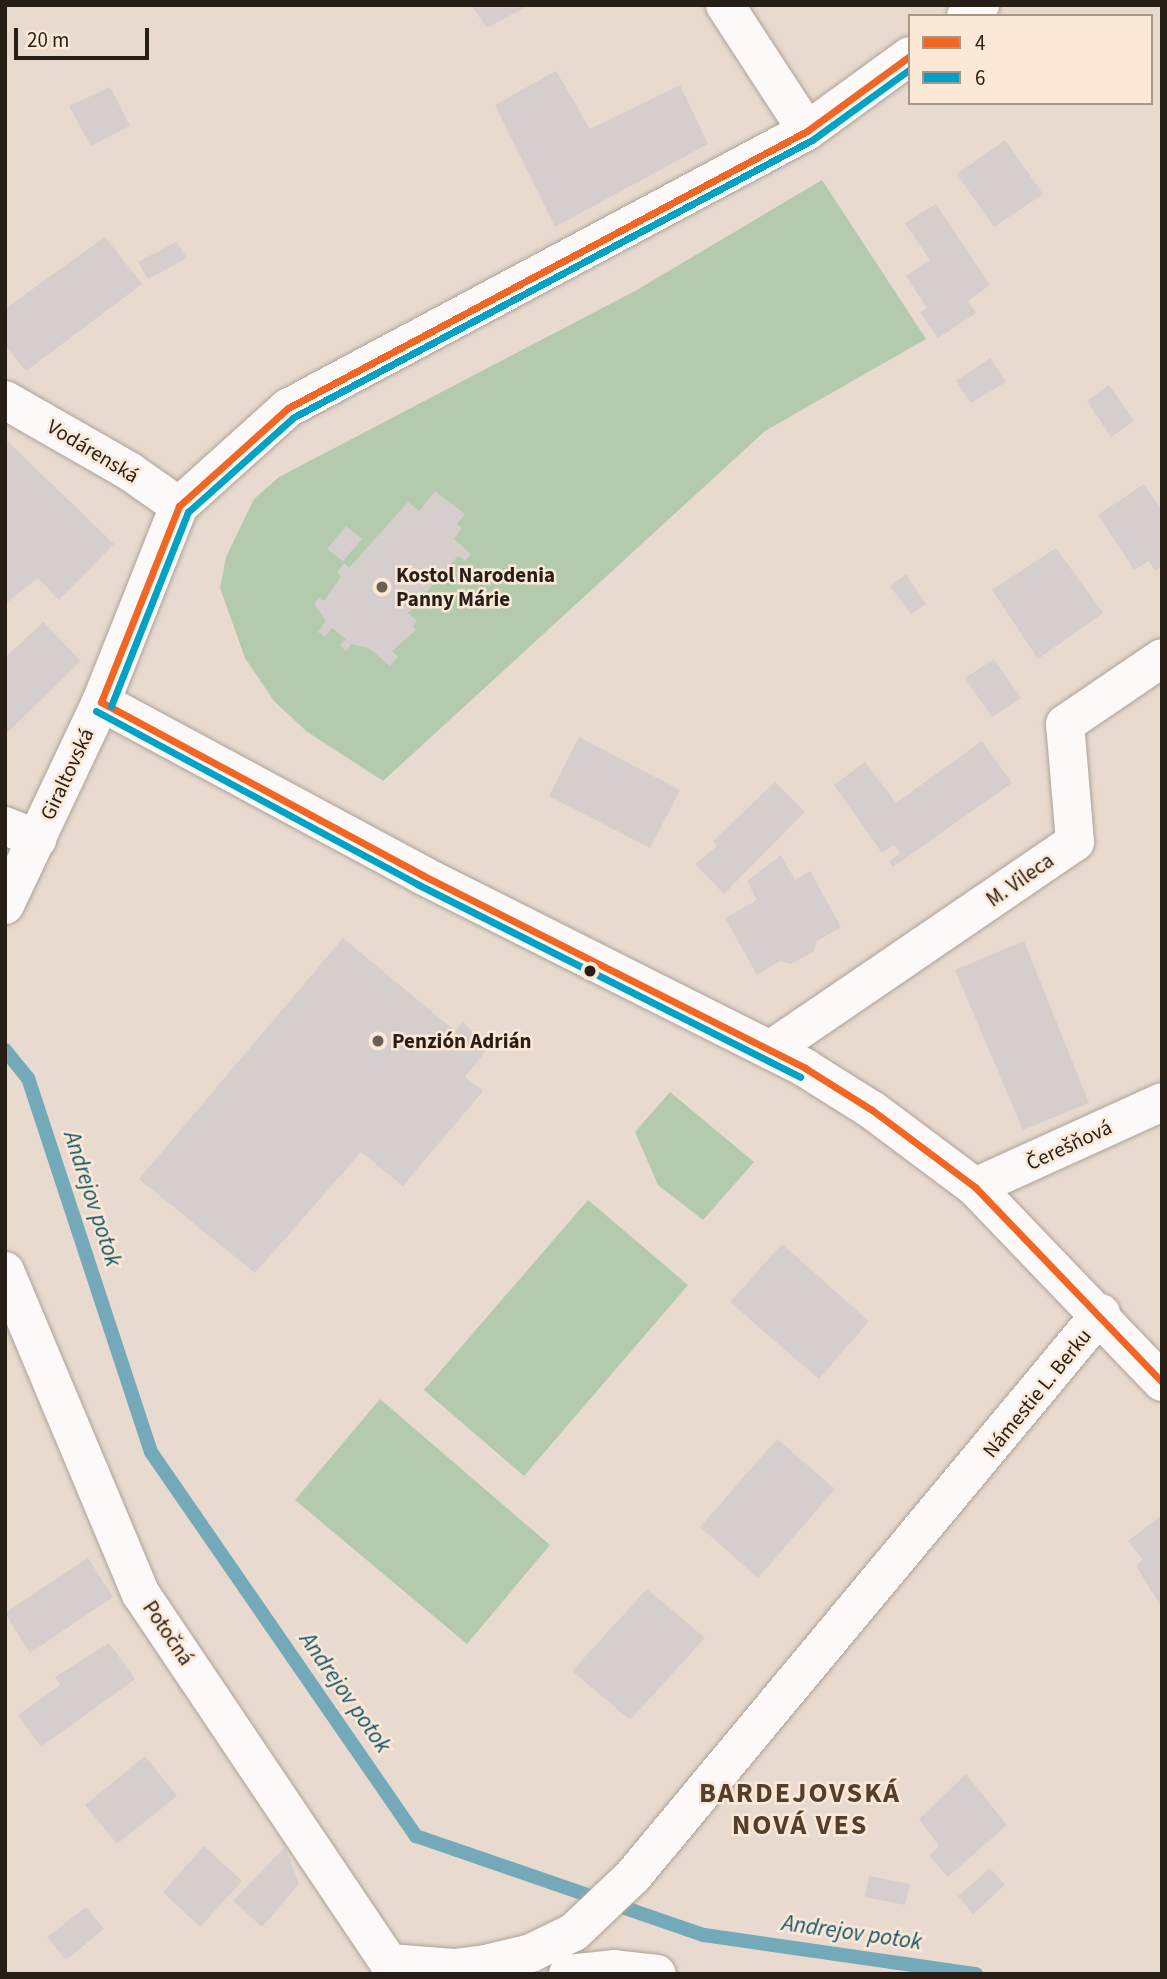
<!DOCTYPE html>
<html>
<head>
<meta charset="utf-8">
<style>
	body { margin:0 }
	#map { position:relative; width:1167px; height:1979px; overflow:hidden; background:#e8dace; font-family:"Source Sans 3",sans-serif }
	div>[style] { position:absolute }
	[style*='--x'] { left:calc(var(--x)*1px); top:calc(var(--y)*1px); width:calc(var(--w)*1px); rotate:calc(var(--a)*1deg) }
	.green>* { inset:0; background:#b3cbac }
	.stream>* { height:14px; margin:-7px; padding:0 7px; transform-origin:7px; border-radius:7px; background:#74a9b9 }
	.building>* { inset:0; background:#d6cdcd }
	.roads { filter:drop-shadow(0 0 2px #ada299) drop-shadow(0 0 2px #ada299) }
	.minor>* { height:38px; margin:-19px; padding:0 19px; transform-origin:19px; border-radius:19px; background:#fcf9f8 }
	.bus-1>* { height:7px; margin:-3.5px; padding:0 3.5px; transform-origin:3.5px; border-radius:3.5px; background:#f26522 }
	.bus-2>* { height:7px; margin:-3.5px; padding:0 3.5px; transform-origin:3.5px; border-radius:3.5px; background:#02a2c5 }
	.dots>* { width:19px; height:19px; translate:-50% -50%; box-sizing:border-box; border:4px solid #fce8d6; border-radius:50% }
	span { translate:-50% -50%; white-space:nowrap; text-align:center; line-height:1.15; -webkit-text-stroke:5px #fce8d6; paint-order:stroke }
	.street-label { font-size:21px; color:#271e16 }
	.poi-label { font-size:21px; color:#271e16; font-weight:700 }
	.left { translate:0 -50%; text-align:left }
	.water-label { font-size:23px; color:#105468; font-style:italic }
	.district-label { font-size:28px; color:#533f2c; font-weight:700; letter-spacing:2px }
	.frame { position:absolute; inset:0; border:7px solid #271e16; pointer-events:none }
	.legend { position:absolute; left:908px; top:14px; width:245px; height:91px; box-sizing:border-box; background:#fce8d6; border:2px solid #a79789; margin:0; padding:9px 12px; list-style:none; font-size:21px; color:#271e16 }
	.legend li { display:flex; align-items:center; gap:14px; height:35px }
	.legend b { width:35px; border:2px solid #a79789 }
	.scale { position:absolute; left:14px; top:28px; width:135px; height:32px; box-sizing:border-box; border:4px solid #271e16; border-top:0; padding-left:9px; font-size:21px; line-height:24px; white-space:nowrap; color:#271e16; -webkit-text-stroke:5px #fce8d6; paint-order:stroke }
</style>
</head>
<body>
<div id="map">
	<div class="green">
		<i style="clip-path:polygon(822px 180px,926px 339px,765px 431px,383px 781px,306px 731px,274px 701px,245px 658px,220px 588px,226px 557px,254px 499px,279px 477px,635px 291px)"></i>
		<i style="clip-path:polygon(670px 1092px,754px 1162px,703px 1220px,658px 1185px,635px 1132px)"></i>
		<i style="clip-path:polygon(588px 1200px,688px 1285px,524px 1476px,424px 1390px)"></i>
		<i style="clip-path:polygon(380px 1399px,550px 1545px,467px 1644px,295px 1500px)"></i>
	</div>
	<div class="stream">
		<i style="--x:5;--y:1050;--w:36;--a:51"></i>
		<i style="--x:28;--y:1078;--w:394;--a:71.8"></i>
		<i style="--x:151;--y:1452;--w:467;--a:55.4"></i>
		<i style="--x:416;--y:1836;--w:305;--a:19"></i>
		<i style="--x:704;--y:1935;--w:275;--a:8.2"></i>
	</div>
	<div class="building">
		<i style="clip-path:polygon(471px 5px,530px 5px,487px 28px)"></i>
		<i style="clip-path:polygon(556px 71px,590px 129px,680px 85px,708px 144px,555px 227px,495px 105px)"></i>
		<i style="clip-path:polygon(110px 87px,130px 126px,91px 146px,69px 106px)"></i>
		<i style="clip-path:polygon(1005px 140px,1043px 194px,994px 227px,957px 174px)"></i>
		<i style="clip-path:polygon(936px 204px,990px 285px,968px 301px,976px 313px,938px 338px,920px 312px,927px 308px,906px 276px,930px 260px,905px 223px)"></i>
		<i style="clip-path:polygon(105px 237px,142px 284px,26px 371px,5px 345px,5px 309px)"></i>
		<i style="clip-path:polygon(176px 242px,187px 258px,148px 279px,138px 262px)"></i>
		<i style="clip-path:polygon(990px 358px,1006px 382px,971px 403px,956px 381px)"></i>
		<i style="clip-path:polygon(1109px 385px,1134px 421px,1111px 437px,1087px 401px)"></i>
		<i style="clip-path:polygon(5px 439px,114px 544px,59px 600px,38px 578px,5px 604px)"></i>
		<i style="clip-path:polygon(1144px 484px,1162px 510px,1162px 566px,1155px 571px,1149px 561px,1134px 570px,1098px 515px)"></i>
		<i style="clip-path:polygon(435px 491px,465px 514px,457px 524px,462px 528px,454px 539px,471px 554px,465px 561px,458px 556px,408px 613px,417px 621px,413px 627px,416px 630px,392px 651px,398px 657px,390px 666px,369px 648px,351px 644px,346px 651px,340px 646px,346px 639px,332px 628px,325px 637px,318px 632px,326px 621px,314px 604px,319px 598px,324px 601px,341px 576px,337px 572px,344px 563px,349px 568px,408px 502px,419px 511px)"></i>
		<i style="clip-path:polygon(346px 526px,362px 539px,343px 561px,327px 549px)"></i>
		<i style="clip-path:polygon(1056px 548px,1103px 613px,1038px 659px,992px 590px)"></i>
		<i style="clip-path:polygon(906px 574px,926px 604px,911px 614px,890px 586px)"></i>
		<i style="clip-path:polygon(43px 622px,81px 661px,5px 735px,5px 658px)"></i>
		<i style="clip-path:polygon(994px 659px,1021px 698px,992px 717px,965px 678px)"></i>
		<i style="clip-path:polygon(579px 737px,680px 790px,650px 848px,549px 796px)"></i>
		<i style="clip-path:polygon(982px 741px,1012px 783px,893px 867px,889px 862px,900px 853px,894px 845px,882px 853px,834px 785px,865px 762px,896px 803px)"></i>
		<i style="clip-path:polygon(775px 782px,805px 812px,724px 894px,695px 864px,717px 846px,713px 841px)"></i>
		<i style="clip-path:polygon(781px 855px,795px 880px,810px 871px,841px 927px,817px 941px,814px 951px,791px 964px,780px 961px,757px 975px,725px 918px,757px 900px,747px 881px)"></i>
		<i style="clip-path:polygon(343px 938px,455px 1031px,463px 1022px,489px 1047px,465px 1077px,483px 1091px,403px 1186px,361px 1152px,255px 1273px,139px 1179px)"></i>
		<i style="clip-path:polygon(1024px 941px,1089px 1103px,1023px 1130px,955px 970px)"></i>
		<i style="clip-path:polygon(782px 1244px,869px 1321px,819px 1379px,730px 1302px)"></i>
		<i style="clip-path:polygon(777px 1439px,835px 1489px,758px 1578px,700px 1527px)"></i>
		<i style="clip-path:polygon(1162px 1515px,1162px 1608px,1136px 1566px,1143px 1559px,1128px 1541px)"></i>
		<i style="clip-path:polygon(88px 1558px,113px 1597px,30px 1653px,5px 1613px)"></i>
		<i style="clip-path:polygon(647px 1589px,705px 1638px,630px 1720px,572px 1671px)"></i>
		<i style="clip-path:polygon(109px 1643px,135px 1679px,41px 1747px,18px 1715px,60px 1685px,55px 1677px)"></i>
		<i style="clip-path:polygon(145px 1756px,177px 1796px,117px 1844px,85px 1805px)"></i>
		<i style="clip-path:polygon(966px 1774px,1007px 1825px,948px 1877px,929px 1856px,939px 1846px,919px 1819px)"></i>
		<i style="clip-path:polygon(204px 1846px,242px 1881px,200px 1927px,163px 1892px)"></i>
		<i style="clip-path:polygon(285px 1847px,299px 1884px,262px 1927px,233px 1901px)"></i>
		<i style="clip-path:polygon(990px 1868px,1005px 1885px,973px 1914px,958px 1896px)"></i>
		<i style="clip-path:polygon(869px 1876px,910px 1884px,905px 1905px,865px 1897px)"></i>
		<i style="clip-path:polygon(86px 1907px,104px 1929px,66px 1960px,47px 1937px)"></i>
	</div>
	<div class="roads">
		<div class="minor">
			<i style="--x:725;--y:5;--w:150;--a:56.9"></i>
			<i style="--x:966;--y:16;--w:18;--a:-38"></i>
			<i style="--x:5;--y:400;--w:143;--a:29.8"></i>
			<i style="--x:129;--y:471;--w:61;--a:35"></i>
			<i style="--x:101;--y:702;--w:365;--a:28.3"></i>
			<i style="--x:422;--y:875;--w:429;--a:26.7"></i>
			<i style="--x:805;--y:1068;--w:79;--a:32.1"></i>
			<i style="--x:872;--y:1110;--w:129;--a:36.8"></i>
			<i style="--x:975;--y:1187;--w:270;--a:46.2"></i>
			<i style="--x:5;--y:826;--w:35;--a:22"></i>
			<i style="--x:5;--y:905;--w:225;--a:-64.7"></i>
			<i style="--x:101;--y:702;--w:211;--a:-68.3"></i>
			<i style="--x:179;--y:506;--w:147;--a:-42"></i>
			<i style="--x:288;--y:408;--w:588;--a:-28.09"></i>
			<i style="--x:807;--y:131;--w:127;--a:-36.1"></i>
			<i style="--x:770;--y:1050;--w:369;--a:-34.3"></i>
			<i style="--x:1075;--y:842;--w:118;--a:-94.8"></i>
			<i style="--x:1065;--y:724;--w:117;--a:-34.2"></i>
			<i style="--x:975;--y:1187;--w:205;--a:-24.4"></i>
			<i style="--x:5;--y:1271;--w:350;--a:67.2"></i>
			<i style="--x:141;--y:1594;--w:445;--a:56.1"></i>
			<i style="--x:389;--y:1963;--w:65;--a:4.4"></i>
			<i style="--x:454;--y:1968;--w:32;--a:-7"></i>
			<i style="--x:486;--y:1964;--w:46;--a:-13.7"></i>
			<i style="--x:531;--y:1953;--w:48;--a:-26"></i>
			<i style="--x:574;--y:1932;--w:81;--a:-43.5"></i>
			<i style="--x:633;--y:1876;--w:732;--a:-50.26"></i>
			<i style="--x:568;--y:1974;--w:46;--a:-6.2"></i>
			<i style="--x:614;--y:1969;--w:43;--a:6.6"></i>
		</div>
	</div>
	<div class="bus-1">
		<i style="--x:101;--y:702;--w:365;--a:28.3"></i>
		<i style="--x:422;--y:875;--w:429;--a:26.7"></i>
		<i style="--x:805;--y:1068;--w:79;--a:32.1"></i>
		<i style="--x:872;--y:1110;--w:129;--a:36.8"></i>
		<i style="--x:975;--y:1187;--w:270;--a:46.2"></i>
		<i style="--x:101;--y:702;--w:211;--a:-68.3"></i>
		<i style="--x:179;--y:506;--w:147;--a:-42"></i>
		<i style="--x:288;--y:408;--w:588;--a:-28.09"></i>
		<i style="--x:807;--y:131;--w:127;--a:-36.1"></i>
	</div>
	<div class="bus-2">
		<i style="--x:111;--y:706;--w:209;--a:-68.4"></i>
		<i style="--x:188;--y:512;--w:142;--a:-41.9"></i>
		<i style="--x:294;--y:417;--w:587;--a:-28.14"></i>
		<i style="--x:812;--y:140;--w:121;--a:-35.9"></i>
		<i style="--x:96;--y:711;--w:365;--a:28.3"></i>
		<i style="--x:417;--y:884;--w:429;--a:26.7"></i>
	</div>
	<div class="dots">
		<i style="left:382px;top:587px;background:#6b6056"></i>
		<i style="left:590px;top:971px;background:#271e16"></i>
		<i style="left:378px;top:1041px;background:#6b6056"></i>
	</div>
	<div class="street-label">
		<span style="left:93px;top:451px;rotate:31deg">Vodárenská</span>
		<span style="left:67px;top:774px;rotate:-65deg">Giraltovská</span>
		<span style="left:1020px;top:880px;rotate:-35deg">M. Vileca</span>
		<span style="left:1069px;top:1145px;rotate:-25deg">Čerešňová</span>
		<span style="left:1037px;top:1393px;rotate:-51deg">Námestie L. Berku</span>
		<span style="left:168px;top:1633px;rotate:56deg">Potočná</span>
	</div>
	<div class="poi-label">
		<span class="left" style="left:396px;top:587px">Kostol Narodenia<br>Panny Márie</span>
		<span class="left" style="left:392px;top:1041px">Penzión Adrián</span>
	</div>
	<div class="water-label">
		<span style="left:92px;top:1199px;rotate:72deg">Andrejov potok</span>
		<span style="left:345px;top:1693px;rotate:55deg">Andrejov potok</span>
		<span style="left:852px;top:1933px;rotate:8deg">Andrejov potok</span>
	</div>
	<div class="district-label">
		<span style="left:800px;top:1809px">BARDEJOVSKÁ<br>NOVÁ VES</span>
	</div>
	<div class="frame"></div>
	<ul class="legend">
	<li><b style="height:9px;background:#f26522"></b>4</li>
	<li><b style="height:9px;background:#02a2c5"></b>6</li>
	</ul>
	<div class="scale">20 m</div>
</div>
</body>
</html>
